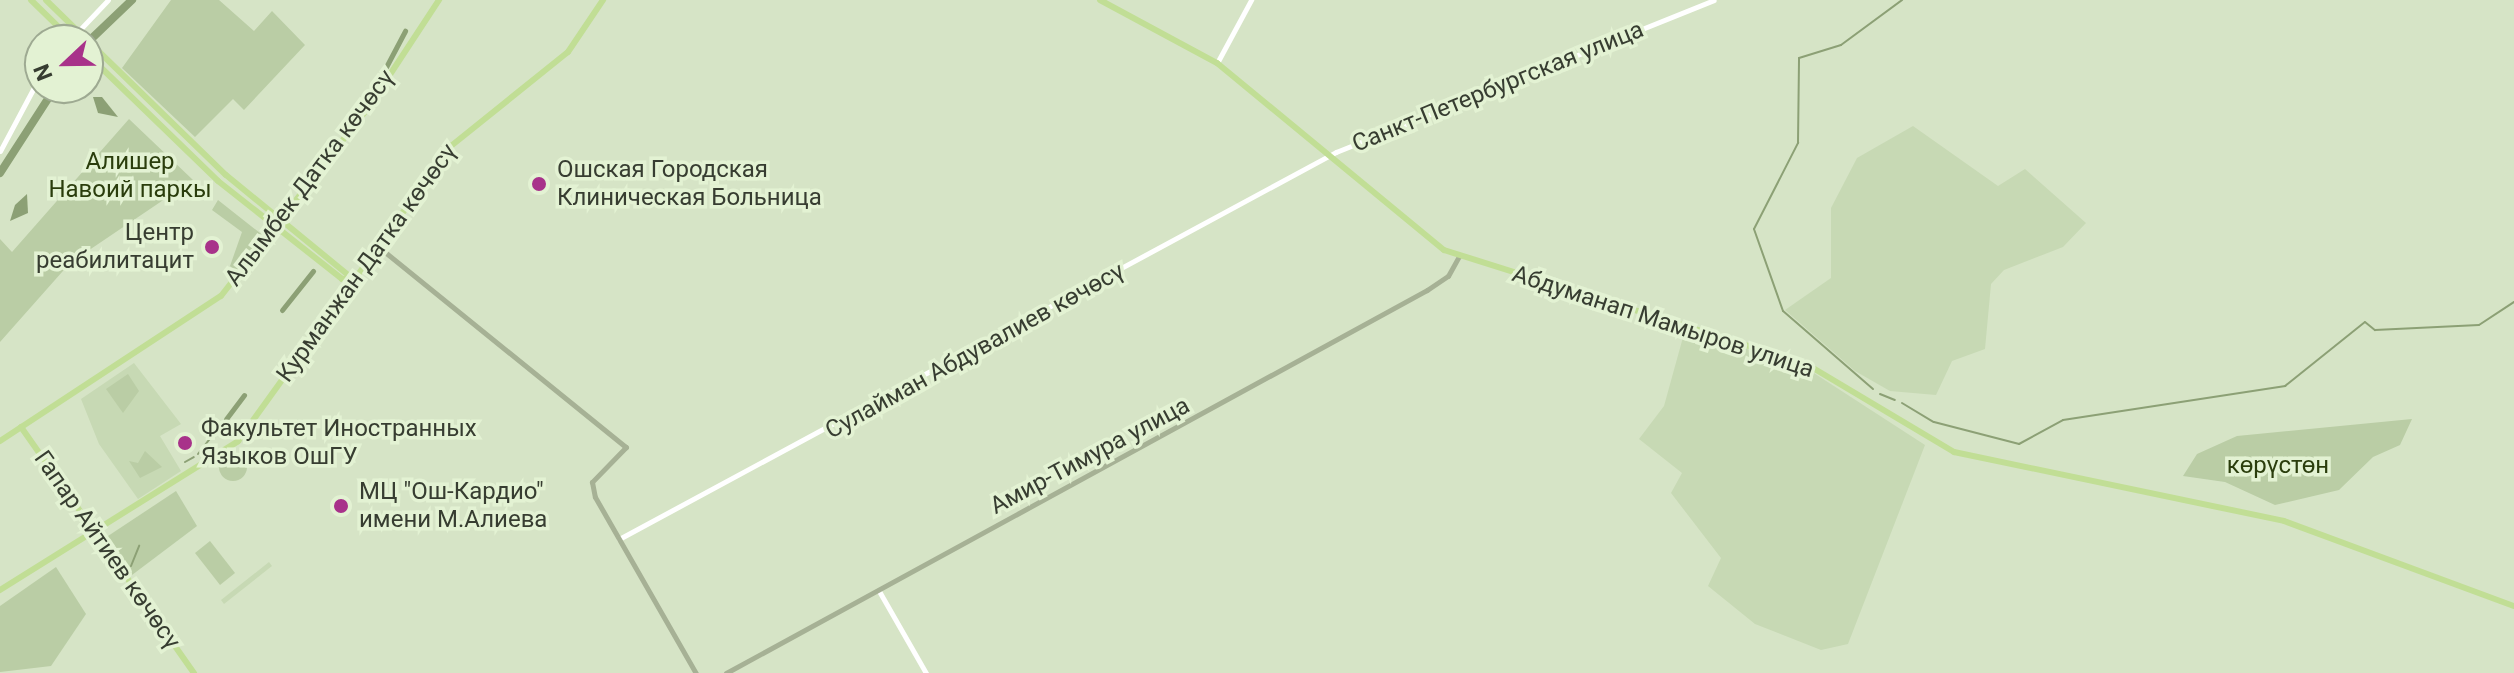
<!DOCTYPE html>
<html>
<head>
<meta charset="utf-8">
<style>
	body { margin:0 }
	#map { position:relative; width:2514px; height:673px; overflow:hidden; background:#d6e4c6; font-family:Roboto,sans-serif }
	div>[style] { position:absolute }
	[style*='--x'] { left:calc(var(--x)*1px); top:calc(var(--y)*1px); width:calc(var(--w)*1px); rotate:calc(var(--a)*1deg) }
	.built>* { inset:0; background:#c7d9b4 }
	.round { border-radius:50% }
	.green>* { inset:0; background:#bacda5 }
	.water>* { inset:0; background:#8ca075 }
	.stream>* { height:2px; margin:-1px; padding:0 1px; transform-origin:1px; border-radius:1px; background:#8ca075 }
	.canal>* { height:5px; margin:-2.5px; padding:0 2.5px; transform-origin:2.5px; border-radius:2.5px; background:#8ca075 }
	.river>* { height:8px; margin:-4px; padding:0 4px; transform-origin:4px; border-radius:4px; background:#8ca075 }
	.tertiary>* { height:5px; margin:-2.5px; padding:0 2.5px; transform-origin:2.5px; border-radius:2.5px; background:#fff }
	.secondary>* { height:5px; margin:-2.5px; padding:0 2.5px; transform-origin:2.5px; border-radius:2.5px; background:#a6b195 }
	.primary>* { height:6px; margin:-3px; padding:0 3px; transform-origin:3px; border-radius:3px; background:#c1de95 }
	.dots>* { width:22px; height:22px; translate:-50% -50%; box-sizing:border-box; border:4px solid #e3f2d3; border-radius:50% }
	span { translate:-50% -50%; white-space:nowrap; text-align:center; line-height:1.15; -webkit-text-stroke:7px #e3f2d3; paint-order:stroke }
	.street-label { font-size:24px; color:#373d31 }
	.park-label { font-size:24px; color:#2a3d0c }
	.poi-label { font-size:24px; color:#373d31 }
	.left { translate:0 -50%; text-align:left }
	.right { translate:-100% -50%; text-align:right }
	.north { position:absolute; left:24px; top:24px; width:80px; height:80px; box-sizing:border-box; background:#e3f2d3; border:2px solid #9eaa92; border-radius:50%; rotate:248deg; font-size:22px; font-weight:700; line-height:32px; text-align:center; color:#373d31 }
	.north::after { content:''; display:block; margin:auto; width:28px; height:36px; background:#a8328a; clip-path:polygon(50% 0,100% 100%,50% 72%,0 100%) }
</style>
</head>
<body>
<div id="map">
	<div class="built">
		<i style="clip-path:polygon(1913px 126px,1998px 186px,2025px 169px,2086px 223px,2063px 247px,2004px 270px,1991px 284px,1985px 349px,1952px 361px,1936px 395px,1890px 391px,1855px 371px,1785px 310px,1831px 278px,1831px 208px,1857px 158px)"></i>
		<i style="clip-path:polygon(1685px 330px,1803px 366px,1925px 445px,1848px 644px,1821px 650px,1755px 624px,1708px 586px,1721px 558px,1671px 493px,1682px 473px,1639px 439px,1664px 406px)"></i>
		<i style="clip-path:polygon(134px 363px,181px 424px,160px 436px,181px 471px,138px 499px,99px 444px,81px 399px)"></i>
		<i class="round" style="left:331px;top:496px;width:20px;height:20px"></i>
		<i style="clip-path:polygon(269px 562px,272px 566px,224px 604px,221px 600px)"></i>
	</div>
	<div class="green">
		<i style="clip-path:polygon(171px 0,219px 0,254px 31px,272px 11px,305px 45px,244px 110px,233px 99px,195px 137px,122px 68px)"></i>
		<i style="clip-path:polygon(129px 119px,193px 180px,70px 263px,0 342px,0 239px,12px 252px)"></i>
		<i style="clip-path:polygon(218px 200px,265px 237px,236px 272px,230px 266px,242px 232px,212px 210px)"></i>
		<i style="clip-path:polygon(128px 374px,139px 391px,123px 413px,106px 389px)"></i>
		<i style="clip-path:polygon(2412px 419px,2400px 445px,2373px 457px,2339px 490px,2275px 505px,2225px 482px,2183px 476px,2197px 454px,2237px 436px)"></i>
		<i style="clip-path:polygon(145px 451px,162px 467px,140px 478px,129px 461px,138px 463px)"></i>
		<i class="round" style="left:219px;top:453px;width:28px;height:28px"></i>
		<i style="clip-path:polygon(176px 491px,197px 526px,132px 575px,105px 538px)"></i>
		<i style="clip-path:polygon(210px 541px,235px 573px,220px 585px,195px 553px)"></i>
		<i style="clip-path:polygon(56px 567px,86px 614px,51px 666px,0 672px,0 606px)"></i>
	</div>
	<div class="water">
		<i style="clip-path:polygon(93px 97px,102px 97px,118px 117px,98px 113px)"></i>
		<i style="clip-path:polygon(27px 194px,28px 213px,10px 221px,15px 205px)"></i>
	</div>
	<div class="stream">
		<i style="--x:1873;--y:389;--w:119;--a:-139.1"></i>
		<i style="--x:1783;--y:311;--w:87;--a:-109.5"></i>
		<i style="--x:1754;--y:229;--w:97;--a:-62.9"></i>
		<i style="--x:1798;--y:143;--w:85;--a:-89.3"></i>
		<i style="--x:1799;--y:58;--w:44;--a:-17.2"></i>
		<i style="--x:1841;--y:45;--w:76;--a:-36.4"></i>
		<i style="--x:1880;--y:394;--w:16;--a:22"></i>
		<i style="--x:1902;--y:403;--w:37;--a:31"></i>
		<i style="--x:1934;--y:422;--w:88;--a:14.5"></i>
		<i style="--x:2019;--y:444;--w:50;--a:-28.6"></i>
		<i style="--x:2063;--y:420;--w:225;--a:-8.7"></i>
		<i style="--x:2285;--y:386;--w:102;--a:-38.7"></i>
		<i style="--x:2365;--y:322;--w:13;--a:39"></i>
		<i style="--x:2375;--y:330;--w:104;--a:-2.8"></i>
		<i style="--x:2479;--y:325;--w:42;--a:-33.3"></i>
		<i style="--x:198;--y:454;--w:34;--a:-52"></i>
		<i style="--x:185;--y:462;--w:10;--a:-29"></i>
		<i style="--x:131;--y:566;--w:22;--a:-68"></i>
	</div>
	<div class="canal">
		<i style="--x:386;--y:67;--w:41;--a:-62.2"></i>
		<i style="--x:282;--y:310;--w:50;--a:-51.5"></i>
		<i style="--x:226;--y:419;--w:30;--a:-53"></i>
	</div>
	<div class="river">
		<i style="--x:88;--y:42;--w:61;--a:-43.7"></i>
		<i style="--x:0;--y:173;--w:101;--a:-57.1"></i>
	</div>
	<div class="tertiary">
		<i style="--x:70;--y:40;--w:55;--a:-46.5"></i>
		<i style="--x:1217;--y:63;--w:72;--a:-61.6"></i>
		<i style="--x:0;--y:151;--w:85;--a:-61.9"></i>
		<i style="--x:619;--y:539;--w:815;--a:-28.36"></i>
		<i style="--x:1336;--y:152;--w:407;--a:-21.9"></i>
		<i style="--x:879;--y:591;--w:95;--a:60.2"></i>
	</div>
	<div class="secondary">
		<i style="--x:375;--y:244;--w:323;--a:39"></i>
		<i style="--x:626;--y:447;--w:49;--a:134.2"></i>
		<i style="--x:592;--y:482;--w:15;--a:79"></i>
		<i style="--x:595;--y:497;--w:203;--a:60.2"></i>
		<i style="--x:726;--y:673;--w:799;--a:-28.65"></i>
		<i style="--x:1427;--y:290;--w:25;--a:-34"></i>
		<i style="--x:1448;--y:276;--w:23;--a:-61"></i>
	</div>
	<div class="primary">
		<i style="--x:31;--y:0;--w:57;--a:44.3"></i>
		<i style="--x:46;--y:0;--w:57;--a:44.3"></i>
		<i style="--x:1100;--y:0;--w:133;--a:28.3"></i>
		<i style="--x:1217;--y:63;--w:294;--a:39.5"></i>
		<i style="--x:1444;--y:250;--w:382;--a:17.5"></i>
		<i style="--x:1808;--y:365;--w:170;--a:30.8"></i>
		<i style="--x:1954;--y:452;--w:337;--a:11.8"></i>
		<i style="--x:2284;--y:521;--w:245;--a:20.3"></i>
		<i style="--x:88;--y:41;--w:192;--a:44.2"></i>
		<i style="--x:226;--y:175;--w:163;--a:39.3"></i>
		<i style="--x:88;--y:55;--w:181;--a:44.1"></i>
		<i style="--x:218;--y:181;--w:158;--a:38.3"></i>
		<i style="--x:342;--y:279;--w:10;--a:-6"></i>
		<i style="--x:21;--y:427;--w:301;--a:54.9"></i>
		<i style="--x:0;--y:441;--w:264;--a:-33.3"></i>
		<i style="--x:221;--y:296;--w:242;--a:-52"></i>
		<i style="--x:370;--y:105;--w:126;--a:-56.7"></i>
		<i style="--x:0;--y:590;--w:281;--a:-32"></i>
		<i style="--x:238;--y:441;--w:364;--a:-54.2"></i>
		<i style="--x:451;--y:146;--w:150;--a:-38.8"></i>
		<i style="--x:568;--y:52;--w:63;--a:-56.1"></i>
	</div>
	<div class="dots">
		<i style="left:539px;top:184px;background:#a8328a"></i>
		<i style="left:212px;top:247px;background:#a8328a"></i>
		<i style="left:185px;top:443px;background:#a8328a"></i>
		<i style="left:341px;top:506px;background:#a8328a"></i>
	</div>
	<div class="street-label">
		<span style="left:1498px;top:87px;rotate:-22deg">Санкт-Петербургская улица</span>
		<span style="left:310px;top:178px;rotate:-53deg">Алымбек Датка көчөсү</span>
		<span style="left:367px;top:263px;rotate:-54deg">Курманжан Датка көчөсү</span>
		<span style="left:1663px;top:322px;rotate:18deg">Абдуманап Мамыров улица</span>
		<span style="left:975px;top:351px;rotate:-29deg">Сулайман Абдувалиев көчөсү</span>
		<span style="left:1090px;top:456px;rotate:-28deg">Амир-Тимура улица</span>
		<span style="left:107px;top:550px;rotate:55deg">Гапар Айтиев көчөсү</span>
	</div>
	<div class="park-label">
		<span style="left:130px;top:176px">Алишер<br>Навоий паркы</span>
		<span style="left:2278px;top:466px">көрүстөн</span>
	</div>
	<div class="poi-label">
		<span class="left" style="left:557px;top:184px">Ошская Городская<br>Клиническая Больница</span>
		<span class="right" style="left:194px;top:247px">Центр<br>реабилитацит</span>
		<span class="left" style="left:201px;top:443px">Факультет Иностранных<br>Языков ОшГУ</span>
		<span class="left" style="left:359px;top:506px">МЦ "Ош-Кардио"<br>имени М.Алиева</span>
	</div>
	<div class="north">N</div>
</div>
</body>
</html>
